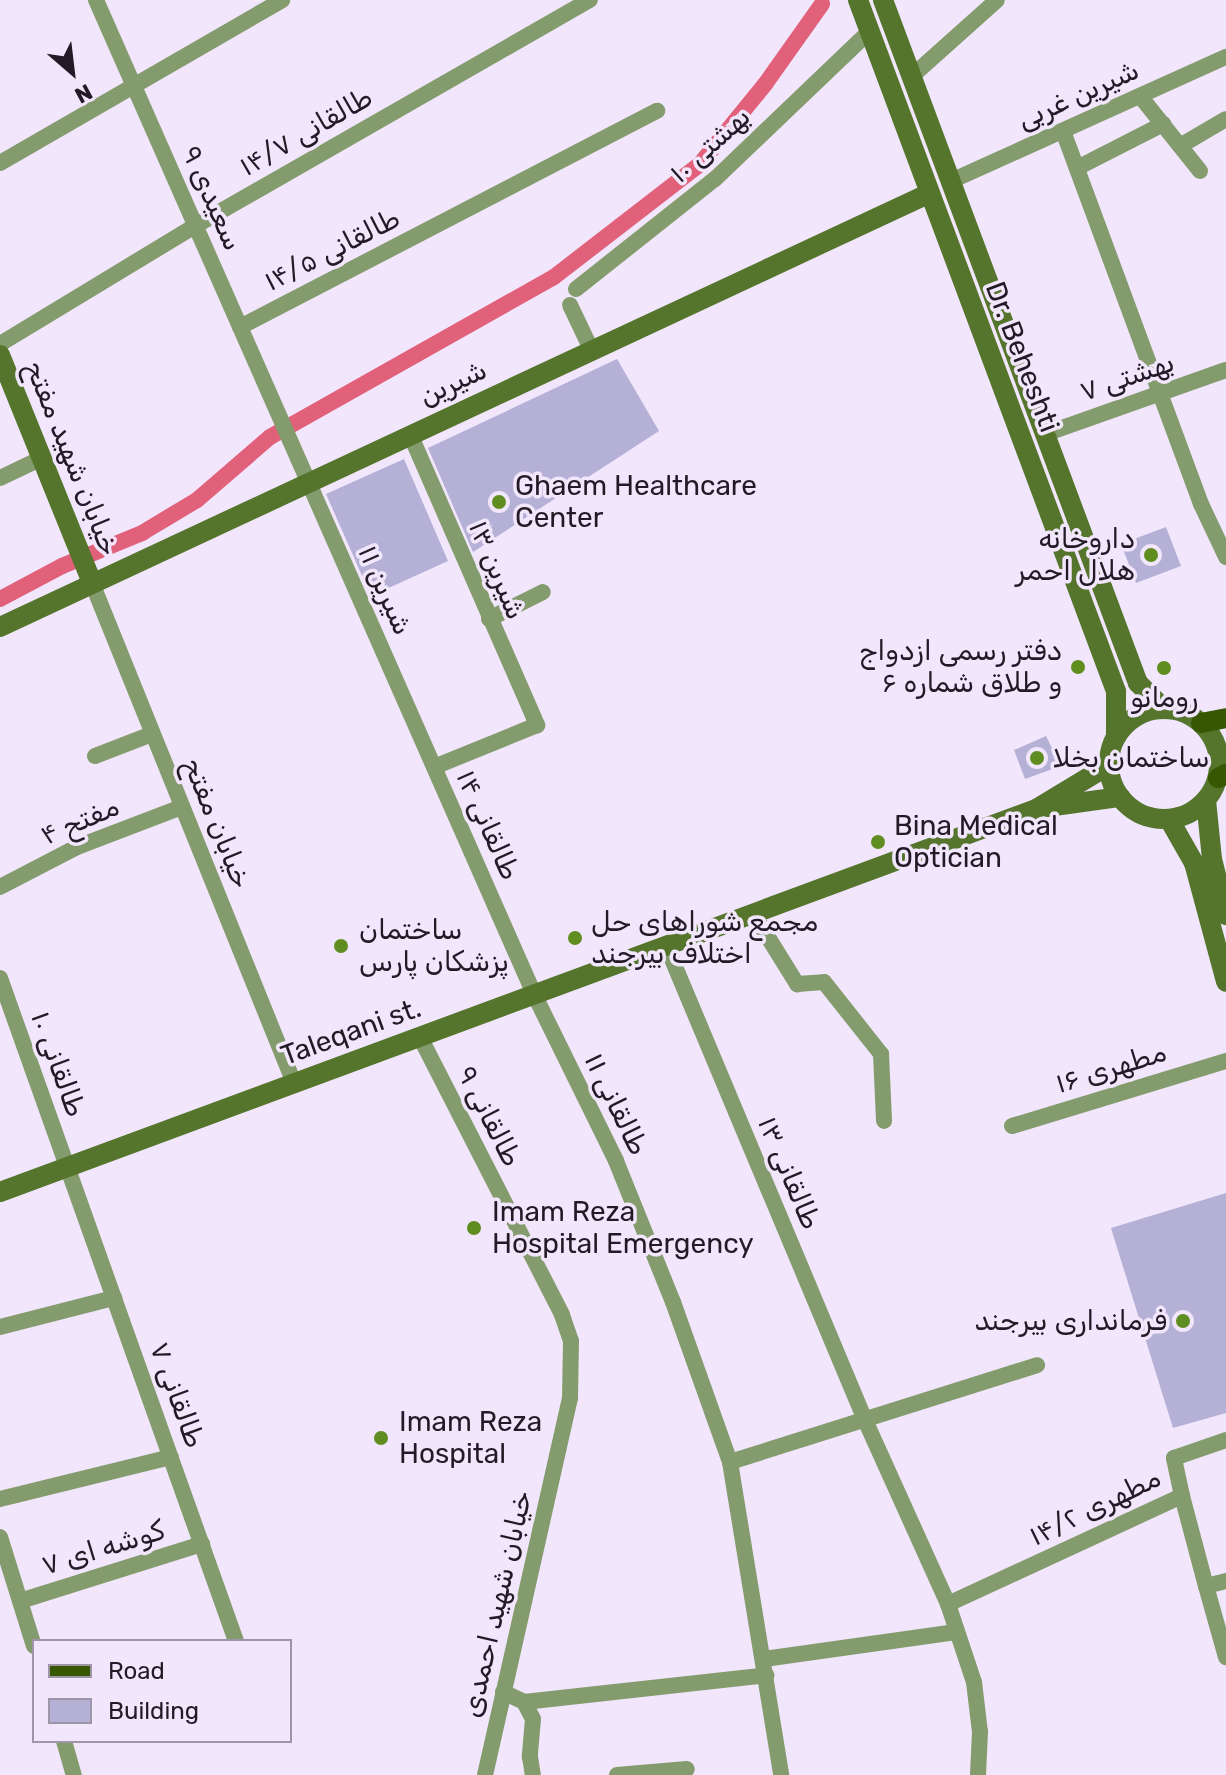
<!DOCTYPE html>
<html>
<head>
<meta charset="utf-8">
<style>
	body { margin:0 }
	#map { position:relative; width:1226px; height:1775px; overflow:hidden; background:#f1e6fb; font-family:Rubik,Cairo,sans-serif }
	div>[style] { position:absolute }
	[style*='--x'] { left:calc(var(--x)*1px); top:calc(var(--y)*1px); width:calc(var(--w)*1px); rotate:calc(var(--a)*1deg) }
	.canal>* { height:16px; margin:-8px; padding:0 8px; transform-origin:8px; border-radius:8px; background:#e1607a }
	.building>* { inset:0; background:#b5b1d6 }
	.street>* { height:16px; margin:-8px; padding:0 8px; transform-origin:8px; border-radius:8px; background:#849c6d }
	.secondary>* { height:20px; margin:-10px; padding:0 10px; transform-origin:10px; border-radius:10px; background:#54752b }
	.secondary>.ring { margin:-10px; padding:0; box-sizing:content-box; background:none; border:20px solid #54752b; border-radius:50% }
	.primary>* { height:20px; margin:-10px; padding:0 10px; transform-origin:10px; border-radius:10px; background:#375703 }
	.dots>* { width:22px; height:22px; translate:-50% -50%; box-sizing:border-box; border:4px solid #f1e6fb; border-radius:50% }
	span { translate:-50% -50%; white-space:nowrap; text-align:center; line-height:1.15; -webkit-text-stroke:7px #f1e6fb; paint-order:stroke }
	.street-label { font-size:28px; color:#221b27 }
	.poi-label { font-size:28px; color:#221b27 }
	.left { translate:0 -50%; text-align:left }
	.right { translate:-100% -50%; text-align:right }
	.legend { position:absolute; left:32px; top:1639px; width:260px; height:104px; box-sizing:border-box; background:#f1e6fb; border:2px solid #9e95a6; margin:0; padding:10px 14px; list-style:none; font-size:24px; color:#221b27 }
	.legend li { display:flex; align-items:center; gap:16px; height:40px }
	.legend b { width:40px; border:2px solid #9e95a6 }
	.north { position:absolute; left:32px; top:32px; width:80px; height:80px; -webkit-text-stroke:6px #f1e6fb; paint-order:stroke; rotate:152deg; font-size:22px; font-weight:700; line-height:32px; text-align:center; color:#221b27 }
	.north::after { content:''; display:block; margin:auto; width:28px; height:36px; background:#221b27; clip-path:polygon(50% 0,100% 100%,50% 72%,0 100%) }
</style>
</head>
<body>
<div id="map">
	<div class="canal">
		<i style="--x:0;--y:599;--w:70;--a:-28"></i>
		<i style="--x:62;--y:566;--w:87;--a:-22.4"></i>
		<i style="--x:142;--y:533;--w:64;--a:-31"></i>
		<i style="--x:197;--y:500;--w:96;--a:-40.8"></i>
		<i style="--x:270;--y:437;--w:326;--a:-29.4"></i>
		<i style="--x:554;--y:277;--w:185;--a:-37.7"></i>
		<i style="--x:700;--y:164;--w:104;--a:-50.8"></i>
		<i style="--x:766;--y:83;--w:97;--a:-54.7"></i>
	</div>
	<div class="building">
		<i style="clip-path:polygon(617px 359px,659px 431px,473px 552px,428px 448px)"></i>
		<i style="clip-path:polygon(404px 459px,448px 561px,371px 596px,326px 494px)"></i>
		<i style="clip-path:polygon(1166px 527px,1181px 566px,1136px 583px,1121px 544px)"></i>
		<i style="clip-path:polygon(1046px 736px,1061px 766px,1025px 779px,1014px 750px)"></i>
		<i style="clip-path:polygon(1226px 1193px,1226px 1413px,1173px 1428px,1111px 1228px)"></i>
	</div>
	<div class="street">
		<i style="--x:96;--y:0;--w:1086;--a:66.22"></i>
		<i style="--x:534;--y:994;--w:186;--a:63.8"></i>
		<i style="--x:616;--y:1161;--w:152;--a:68"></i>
		<i style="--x:673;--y:1302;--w:170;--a:70.4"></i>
		<i style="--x:730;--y:1462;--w:317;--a:80.7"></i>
		<i style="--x:911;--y:77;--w:115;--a:-41.8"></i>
		<i style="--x:1140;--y:96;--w:96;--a:51.3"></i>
		<i style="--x:1063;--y:131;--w:398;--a:69.7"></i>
		<i style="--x:1201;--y:504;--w:59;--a:64.7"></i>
		<i style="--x:1180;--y:146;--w:53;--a:-30.4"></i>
		<i style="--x:0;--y:163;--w:326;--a:-30"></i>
		<i style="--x:1077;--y:168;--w:97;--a:-27.1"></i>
		<i style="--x:951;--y:181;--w:302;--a:-24.3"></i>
		<i style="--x:576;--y:289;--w:177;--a:-38.4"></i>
		<i style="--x:715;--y:179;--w:214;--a:-43.7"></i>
		<i style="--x:570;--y:305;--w:49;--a:64.5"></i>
		<i style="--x:240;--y:327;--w:470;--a:-27.4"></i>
		<i style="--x:0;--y:344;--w:228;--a:-31.2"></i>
		<i style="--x:195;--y:226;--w:455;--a:-29.8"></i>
		<i style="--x:410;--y:434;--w:318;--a:66.4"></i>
		<i style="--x:537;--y:725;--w:111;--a:157.8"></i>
		<i style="--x:1045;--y:434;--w:192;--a:-19.5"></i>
		<i style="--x:0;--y:478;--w:47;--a:-25.5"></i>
		<i style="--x:92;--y:583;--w:539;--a:68"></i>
		<i style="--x:489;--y:619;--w:60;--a:-26.6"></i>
		<i style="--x:95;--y:756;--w:61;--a:-21.1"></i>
		<i style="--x:0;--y:887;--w:87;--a:-27.5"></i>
		<i style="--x:77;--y:847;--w:112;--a:-20.9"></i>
		<i style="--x:753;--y:913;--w:84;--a:58.2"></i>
		<i style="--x:797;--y:984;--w:27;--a:-4"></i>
		<i style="--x:824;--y:982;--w:92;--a:51.6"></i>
		<i style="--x:881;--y:1054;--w:67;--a:87.4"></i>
		<i style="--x:666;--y:945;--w:515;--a:67.27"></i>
		<i style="--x:865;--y:1420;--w:202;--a:65.7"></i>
		<i style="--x:948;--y:1604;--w:82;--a:71.6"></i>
		<i style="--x:974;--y:1682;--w:50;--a:83.2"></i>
		<i style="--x:980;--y:1732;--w:43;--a:92.7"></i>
		<i style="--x:0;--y:978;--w:704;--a:70.41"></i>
		<i style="--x:420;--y:1037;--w:312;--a:62.9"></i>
		<i style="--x:562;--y:1315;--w:28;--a:71"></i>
		<i style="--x:571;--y:1341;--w:57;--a:91"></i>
		<i style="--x:570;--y:1398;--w:386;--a:102.7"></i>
		<i style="--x:1012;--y:1126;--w:224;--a:-16.9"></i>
		<i style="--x:0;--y:1327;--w:118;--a:-14.3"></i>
		<i style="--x:730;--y:1462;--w:322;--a:-17.5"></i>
		<i style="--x:1182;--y:1496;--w:93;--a:75.1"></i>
		<i style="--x:1206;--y:1586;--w:21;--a:-14"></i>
		<i style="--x:0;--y:1499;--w:176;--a:-13.8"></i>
		<i style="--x:0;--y:1537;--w:114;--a:72.7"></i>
		<i style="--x:1206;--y:1586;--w:74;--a:74.3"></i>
		<i style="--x:20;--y:1601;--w:191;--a:-17.4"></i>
		<i style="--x:948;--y:1604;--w:258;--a:-24.8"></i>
		<i style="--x:1182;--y:1496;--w:39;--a:-102"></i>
		<i style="--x:1174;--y:1458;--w:55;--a:-19.1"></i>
		<i style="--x:764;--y:1659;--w:194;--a:-8"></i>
		<i style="--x:503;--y:1692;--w:23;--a:25"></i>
		<i style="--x:524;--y:1702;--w:244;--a:-6.3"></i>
		<i style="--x:524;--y:1702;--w:19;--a:62"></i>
		<i style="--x:533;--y:1719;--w:38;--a:95"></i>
		<i style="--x:530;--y:1757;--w:18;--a:81"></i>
		<i style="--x:64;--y:1741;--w:35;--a:74"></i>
		<i style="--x:617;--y:1775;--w:70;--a:-4.9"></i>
	</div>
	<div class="secondary">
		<i style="--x:858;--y:0;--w:738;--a:69.53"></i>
		<i style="--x:1116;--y:691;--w:46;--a:90"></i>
		<i style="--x:883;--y:0;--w:729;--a:69.53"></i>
		<i style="--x:1138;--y:683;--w:37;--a:45"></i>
		<i style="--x:0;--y:355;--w:246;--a:68"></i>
		<i style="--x:0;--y:627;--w:1026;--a:-25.02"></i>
		<i class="ring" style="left:1109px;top:709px;width:90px;height:90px"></i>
		<i style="--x:1206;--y:800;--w:59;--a:84.2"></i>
		<i style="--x:1212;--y:859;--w:58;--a:76"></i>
		<i style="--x:1047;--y:807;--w:74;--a:-7.8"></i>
		<i style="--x:1169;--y:819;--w:51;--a:60.4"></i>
		<i style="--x:1194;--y:863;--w:123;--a:74.9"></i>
		<i style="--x:0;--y:1192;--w:1105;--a:-20.29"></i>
		<i style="--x:1036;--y:809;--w:85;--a:-31.1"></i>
	</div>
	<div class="primary">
		<i style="--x:1201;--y:723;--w:25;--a:-11"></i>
		<i style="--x:1218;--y:778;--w:9;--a:-27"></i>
	</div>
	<div class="dots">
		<i style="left:499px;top:502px;background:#608d20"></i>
		<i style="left:1151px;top:555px;background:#608d20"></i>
		<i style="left:1078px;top:667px;background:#608d20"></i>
		<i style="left:1164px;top:668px;background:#608d20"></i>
		<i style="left:1037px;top:758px;background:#608d20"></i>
		<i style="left:878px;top:842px;background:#608d20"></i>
		<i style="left:575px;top:938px;background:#608d20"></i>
		<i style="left:341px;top:946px;background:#608d20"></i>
		<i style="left:474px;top:1228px;background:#608d20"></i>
		<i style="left:1183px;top:1321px;background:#608d20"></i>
		<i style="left:381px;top:1438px;background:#608d20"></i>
	</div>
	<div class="street-label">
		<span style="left:1078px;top:95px;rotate:-24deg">شیرین غربی</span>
		<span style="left:306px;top:132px;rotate:-30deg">طالقانی ۱۴/۷</span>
		<span style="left:710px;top:145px;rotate:-42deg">بهشتی ۱۰</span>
		<span style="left:212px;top:198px;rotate:66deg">سعیدی ۹</span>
		<span style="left:332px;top:250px;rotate:-27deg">طالقانی ۱۴/۵</span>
		<span style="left:1022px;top:357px;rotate:69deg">Dr. Beheshti</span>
		<span style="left:1127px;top:377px;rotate:-19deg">بهشتی ۷</span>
		<span style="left:453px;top:383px;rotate:-25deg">شیرین</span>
		<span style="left:72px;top:458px;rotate:68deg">خیابان شهید مفتح</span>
		<span style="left:497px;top:570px;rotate:67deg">شیرین ۱۳</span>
		<span style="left:385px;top:590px;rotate:66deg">شیرین ۱۱</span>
		<span style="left:80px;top:821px;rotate:-23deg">مفتح ۴</span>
		<span style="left:217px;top:823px;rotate:68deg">خیابان مفتح</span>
		<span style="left:488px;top:825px;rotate:66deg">طالقانی ۱۴</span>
		<span style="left:351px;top:1032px;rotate:-20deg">Taleqani st.</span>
		<span style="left:58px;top:1064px;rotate:70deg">طالقانی ۱۰</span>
		<span style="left:1111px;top:1068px;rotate:-17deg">مطهری ۱۶</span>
		<span style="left:616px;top:1104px;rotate:64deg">طالقانی ۱۱</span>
		<span style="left:489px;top:1116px;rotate:63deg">طالقانی ۹</span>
		<span style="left:789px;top:1173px;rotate:67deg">طالقانی ۱۳</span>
		<span style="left:177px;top:1395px;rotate:70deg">طالقانی ۷</span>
		<span style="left:1095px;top:1507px;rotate:-26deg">مطهری ۱۴/۲</span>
		<span style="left:103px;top:1548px;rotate:-17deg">کوشه ای ۷</span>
		<span style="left:497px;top:1604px;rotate:-77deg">خیابان شهید احمدی</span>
	</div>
	<div class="poi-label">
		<span class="left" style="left:515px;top:502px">Ghaem Healthcare<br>Center</span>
		<span class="right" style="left:1135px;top:555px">داروخانه<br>هلال احمر</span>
		<span class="right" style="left:1062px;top:667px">دفتر رسمی ازدواج<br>و طلاق شماره ۶</span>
		<span style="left:1164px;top:698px">رومانو</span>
		<span class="left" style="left:1053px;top:758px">ساختمان بخلا</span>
		<span class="left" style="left:894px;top:842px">Bina Medical<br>Optician</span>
		<span class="left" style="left:591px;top:938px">مجمع شوراهای حل<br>اختلاف بیرجند</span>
		<span class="left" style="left:359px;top:946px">ساختمان<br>پزشکان پارس</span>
		<span class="left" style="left:492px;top:1228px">Imam Reza<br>Hospital Emergency</span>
		<span class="right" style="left:1167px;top:1321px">فرمانداری بیرجند</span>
		<span class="left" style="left:399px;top:1438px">Imam Reza<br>Hospital</span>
	</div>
	<ul class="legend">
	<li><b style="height:10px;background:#375703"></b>Road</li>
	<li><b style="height:22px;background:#b5b1d6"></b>Building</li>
	</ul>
	<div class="north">N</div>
</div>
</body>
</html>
